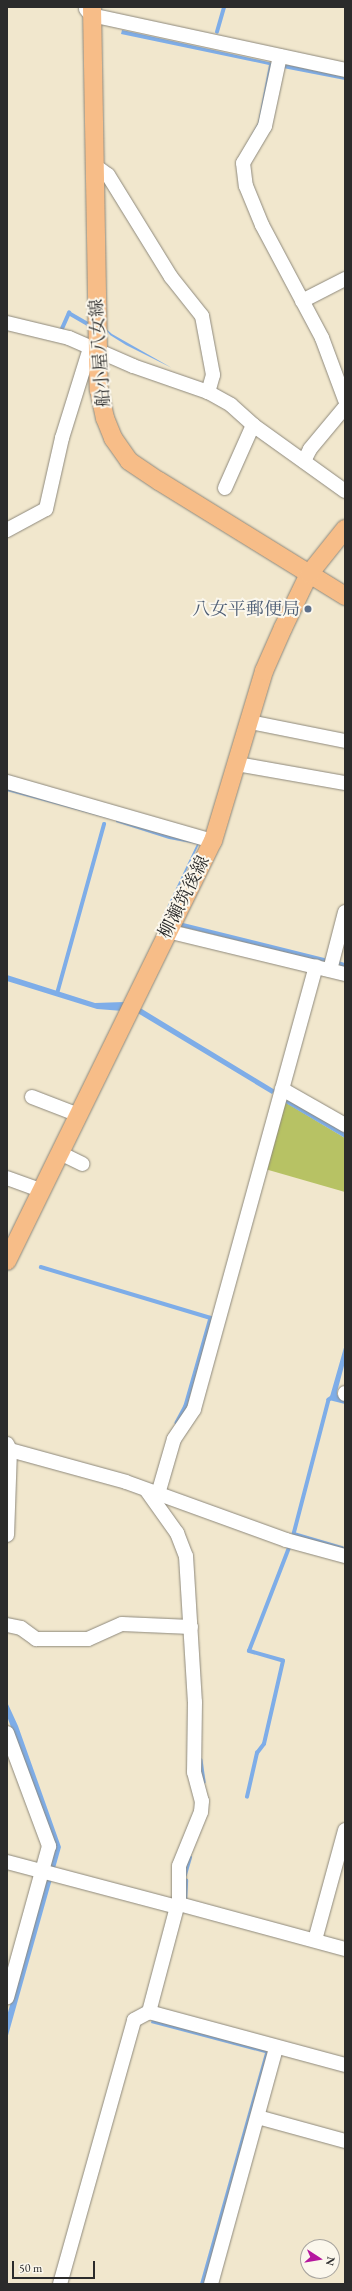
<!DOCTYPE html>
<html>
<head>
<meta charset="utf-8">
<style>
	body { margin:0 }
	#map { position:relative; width:352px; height:2291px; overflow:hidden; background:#f1e7cd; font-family:"EB Garamond","Noto Serif JP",serif }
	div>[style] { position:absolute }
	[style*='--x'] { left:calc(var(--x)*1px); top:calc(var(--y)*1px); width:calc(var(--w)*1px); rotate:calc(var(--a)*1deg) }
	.green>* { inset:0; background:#b7c264 }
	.water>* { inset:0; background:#7eade8 }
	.stream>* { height:3.5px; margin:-1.75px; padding:0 1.75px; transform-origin:1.75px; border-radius:1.75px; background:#7eade8 }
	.roads { filter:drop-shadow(0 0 1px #8e897c) drop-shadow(0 0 1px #8e897c) }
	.minor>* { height:14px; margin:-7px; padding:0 7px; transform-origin:7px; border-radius:7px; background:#fff }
	.major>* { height:18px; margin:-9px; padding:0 9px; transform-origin:9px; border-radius:9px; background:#f7bd88 }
	.dots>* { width:11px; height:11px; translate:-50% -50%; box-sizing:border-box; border:2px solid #fbf7ec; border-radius:50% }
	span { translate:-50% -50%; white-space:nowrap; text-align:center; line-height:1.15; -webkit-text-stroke:4px #fbf7ec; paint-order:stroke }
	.street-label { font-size:18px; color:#2b2b2b }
	.service-label { font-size:18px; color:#4e5e75 }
	.right { translate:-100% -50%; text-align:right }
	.frame { position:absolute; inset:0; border:8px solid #2b2b2b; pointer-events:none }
	.north { position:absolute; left:300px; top:2239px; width:40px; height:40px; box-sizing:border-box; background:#fbf7ec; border:1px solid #a8a59f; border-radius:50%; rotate:102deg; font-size:11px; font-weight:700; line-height:16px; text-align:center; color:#2b2b2b }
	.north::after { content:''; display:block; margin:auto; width:14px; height:18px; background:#b5179e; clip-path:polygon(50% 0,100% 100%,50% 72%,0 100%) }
	.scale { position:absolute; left:12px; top:2261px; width:83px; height:18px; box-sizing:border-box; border:2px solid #2b2b2b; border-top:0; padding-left:5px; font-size:12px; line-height:14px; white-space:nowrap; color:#2b2b2b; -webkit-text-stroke:3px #fbf7ec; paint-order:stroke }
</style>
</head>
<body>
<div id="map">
	<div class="green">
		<i style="clip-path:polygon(283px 1101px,345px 1138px,345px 1192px,265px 1169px)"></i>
	</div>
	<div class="water">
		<i style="clip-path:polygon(122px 30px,273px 63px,260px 123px,241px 154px,258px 123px,269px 65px,121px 34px)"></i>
		<i style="clip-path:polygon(284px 64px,345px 77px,345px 80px,283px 68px)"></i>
		<i style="clip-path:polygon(104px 327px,112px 334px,172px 368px,126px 345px,110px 335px)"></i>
		<i style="clip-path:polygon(7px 789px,110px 817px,110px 819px,7px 791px)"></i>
		<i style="clip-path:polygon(116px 819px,170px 836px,198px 842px,199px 844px,164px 918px,165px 921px,161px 920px,197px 844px,169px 839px,116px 822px)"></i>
		<i style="clip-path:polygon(7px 975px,95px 1003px,124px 1002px,137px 1006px,275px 1090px,272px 1094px,136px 1012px,97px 1009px,7px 981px)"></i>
		<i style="clip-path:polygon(287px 1098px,345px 1133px,345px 1138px,284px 1102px)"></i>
		<i style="clip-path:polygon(345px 1344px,345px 1362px,337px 1392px,337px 1395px,345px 1399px,345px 1404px,329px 1400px)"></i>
		<i style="clip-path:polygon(7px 1702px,18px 1726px,61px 1847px,7px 2039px,7px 2016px,54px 1846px,7px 1716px)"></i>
		<i style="clip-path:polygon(152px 2019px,268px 2051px,205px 2284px,200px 2284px,265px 2053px,151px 2023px)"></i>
	</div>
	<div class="stream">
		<i style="--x:217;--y:32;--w:25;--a:-74"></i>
		<i style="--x:59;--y:330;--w:2;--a:27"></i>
		<i style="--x:61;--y:331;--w:20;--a:-66"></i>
		<i style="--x:69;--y:313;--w:22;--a:30"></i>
		<i style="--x:179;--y:924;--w:149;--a:13.9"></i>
		<i style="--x:338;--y:963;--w:7;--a:16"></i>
		<i style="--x:57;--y:994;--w:176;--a:-74.5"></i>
		<i style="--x:41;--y:1267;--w:177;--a:16.7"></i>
		<i style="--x:211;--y:1318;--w:91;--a:105.9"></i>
		<i style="--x:186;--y:1406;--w:19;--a:118"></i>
		<i style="--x:333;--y:1397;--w:5;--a:143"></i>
		<i style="--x:329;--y:1400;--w:138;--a:104.6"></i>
		<i style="--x:294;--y:1534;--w:50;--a:16.3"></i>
		<i style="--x:201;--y:1760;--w:22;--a:82"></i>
		<i style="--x:247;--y:1797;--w:45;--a:-77.2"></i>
		<i style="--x:257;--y:1753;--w:11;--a:-52"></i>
		<i style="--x:264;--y:1744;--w:85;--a:-77.1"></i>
		<i style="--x:283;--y:1661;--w:35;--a:-164"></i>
		<i style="--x:249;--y:1651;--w:110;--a:-68.8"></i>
		<i style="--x:185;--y:1875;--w:18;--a:-74"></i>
		<i style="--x:185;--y:1903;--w:22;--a:-87"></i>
	</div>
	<div class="roads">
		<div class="minor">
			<i style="--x:86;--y:9;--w:8;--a:50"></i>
			<i style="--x:91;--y:15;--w:260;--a:12.2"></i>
			<i style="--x:280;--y:56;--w:72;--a:102.1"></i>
			<i style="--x:265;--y:126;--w:43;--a:120.7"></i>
			<i style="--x:243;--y:163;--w:23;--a:83"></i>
			<i style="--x:246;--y:186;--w:42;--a:67.7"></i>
			<i style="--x:262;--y:225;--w:128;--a:62"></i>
			<i style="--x:322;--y:338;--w:66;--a:69.6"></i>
			<i style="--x:94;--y:165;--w:17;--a:36"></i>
			<i style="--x:108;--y:175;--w:120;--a:58.3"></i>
			<i style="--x:171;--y:277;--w:50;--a:51.5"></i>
			<i style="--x:202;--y:316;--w:60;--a:79.4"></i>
			<i style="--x:213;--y:375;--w:18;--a:106"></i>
			<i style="--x:302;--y:301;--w:48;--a:-27.1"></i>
			<i style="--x:7;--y:323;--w:64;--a:13.6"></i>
			<i style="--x:69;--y:338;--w:70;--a:23.6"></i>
			<i style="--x:133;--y:366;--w:79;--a:19.1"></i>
			<i style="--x:208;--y:392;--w:26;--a:29"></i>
			<i style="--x:231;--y:405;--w:30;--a:42"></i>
			<i style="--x:253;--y:425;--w:113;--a:35.7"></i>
			<i style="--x:304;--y:461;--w:13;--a:-63"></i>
			<i style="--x:310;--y:449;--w:55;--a:-50.2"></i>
			<i style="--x:225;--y:488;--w:69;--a:-66"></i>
			<i style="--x:7;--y:530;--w:44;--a:-28.3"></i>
			<i style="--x:46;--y:509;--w:73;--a:-77.3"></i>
			<i style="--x:62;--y:438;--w:94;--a:-72.7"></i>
			<i style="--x:250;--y:722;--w:97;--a:11.3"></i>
			<i style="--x:237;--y:764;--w:110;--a:10"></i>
			<i style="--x:7;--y:782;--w:214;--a:16"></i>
			<i style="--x:167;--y:931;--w:183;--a:13.6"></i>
			<i style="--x:330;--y:970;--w:60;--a:-75.5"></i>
			<i style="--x:282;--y:1089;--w:73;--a:29.7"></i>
			<i style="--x:32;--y:1097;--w:50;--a:21"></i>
			<i style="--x:60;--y:1153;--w:25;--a:26"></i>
			<i style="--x:7;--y:1178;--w:37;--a:20"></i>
			<i style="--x:345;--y:1393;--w:1;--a:90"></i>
			<i style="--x:7;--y:1444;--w:7;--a:63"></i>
			<i style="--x:10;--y:1450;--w:85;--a:92"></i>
			<i style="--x:10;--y:1450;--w:120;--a:15.4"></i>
			<i style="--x:126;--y:1482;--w:170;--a:19.9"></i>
			<i style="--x:286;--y:1540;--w:61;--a:15.2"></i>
			<i style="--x:147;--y:1491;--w:52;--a:54.5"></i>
			<i style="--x:177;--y:1533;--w:25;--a:69"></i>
			<i style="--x:186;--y:1556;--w:146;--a:86.5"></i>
			<i style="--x:195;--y:1702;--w:70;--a:90.8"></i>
			<i style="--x:194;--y:1772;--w:30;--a:75"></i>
			<i style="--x:202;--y:1801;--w:11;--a:95"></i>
			<i style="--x:201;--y:1812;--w:58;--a:112.2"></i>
			<i style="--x:179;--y:1866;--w:38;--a:90"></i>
			<i style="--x:158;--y:1494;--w:57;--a:-73.8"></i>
			<i style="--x:174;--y:1439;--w:36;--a:-56"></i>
			<i style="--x:194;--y:1409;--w:459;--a:-74.6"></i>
			<i style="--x:7;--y:1625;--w:14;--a:12"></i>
			<i style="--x:21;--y:1628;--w:19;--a:36"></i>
			<i style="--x:36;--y:1639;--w:52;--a:0"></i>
			<i style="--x:88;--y:1639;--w:37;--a:-24"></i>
			<i style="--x:122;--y:1624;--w:69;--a:2.5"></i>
			<i style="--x:7;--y:1733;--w:121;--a:69.6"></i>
			<i style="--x:49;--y:1846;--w:157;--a:105.5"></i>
			<i style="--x:7;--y:1862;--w:176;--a:14.8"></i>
			<i style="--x:177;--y:1907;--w:4;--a:-56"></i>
			<i style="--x:179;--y:1904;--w:172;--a:15.2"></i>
			<i style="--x:315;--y:1940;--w:114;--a:-74.7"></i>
			<i style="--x:149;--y:2012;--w:109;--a:-75.1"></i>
			<i style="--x:258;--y:2117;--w:90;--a:15.4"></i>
			<i style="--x:60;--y:2284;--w:274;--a:-74.3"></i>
			<i style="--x:134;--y:2020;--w:17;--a:-28"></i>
			<i style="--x:149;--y:2012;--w:203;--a:15.1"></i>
			<i style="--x:211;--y:2284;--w:245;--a:-74.6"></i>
		</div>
		<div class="major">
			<i style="--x:92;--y:7;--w:383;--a:89"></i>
			<i style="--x:99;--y:390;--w:29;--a:78"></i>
			<i style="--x:105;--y:418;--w:22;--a:68"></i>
			<i style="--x:113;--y:438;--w:28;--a:55"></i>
			<i style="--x:129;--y:461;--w:36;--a:34"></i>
			<i style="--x:159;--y:481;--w:219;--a:31.7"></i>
			<i style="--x:7;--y:1261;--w:468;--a:-63.9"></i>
			<i style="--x:213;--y:841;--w:177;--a:-73.3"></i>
			<i style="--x:264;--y:671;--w:47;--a:-66.2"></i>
			<i style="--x:283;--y:628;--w:60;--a:-64.3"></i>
			<i style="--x:309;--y:574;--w:58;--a:-51.3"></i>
		</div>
	</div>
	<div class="dots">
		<i style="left:308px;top:609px;background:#5c6f8a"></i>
	</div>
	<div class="street-label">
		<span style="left:100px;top:353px;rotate:-94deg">船小屋八女線</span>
		<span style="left:184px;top:897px;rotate:-63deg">柳瀬筑後線</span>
	</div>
	<div class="service-label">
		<span class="right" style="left:300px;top:609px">八女平郵便局</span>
	</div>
	<div class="frame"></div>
	<div class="north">N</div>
	<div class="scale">50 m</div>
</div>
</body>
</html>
